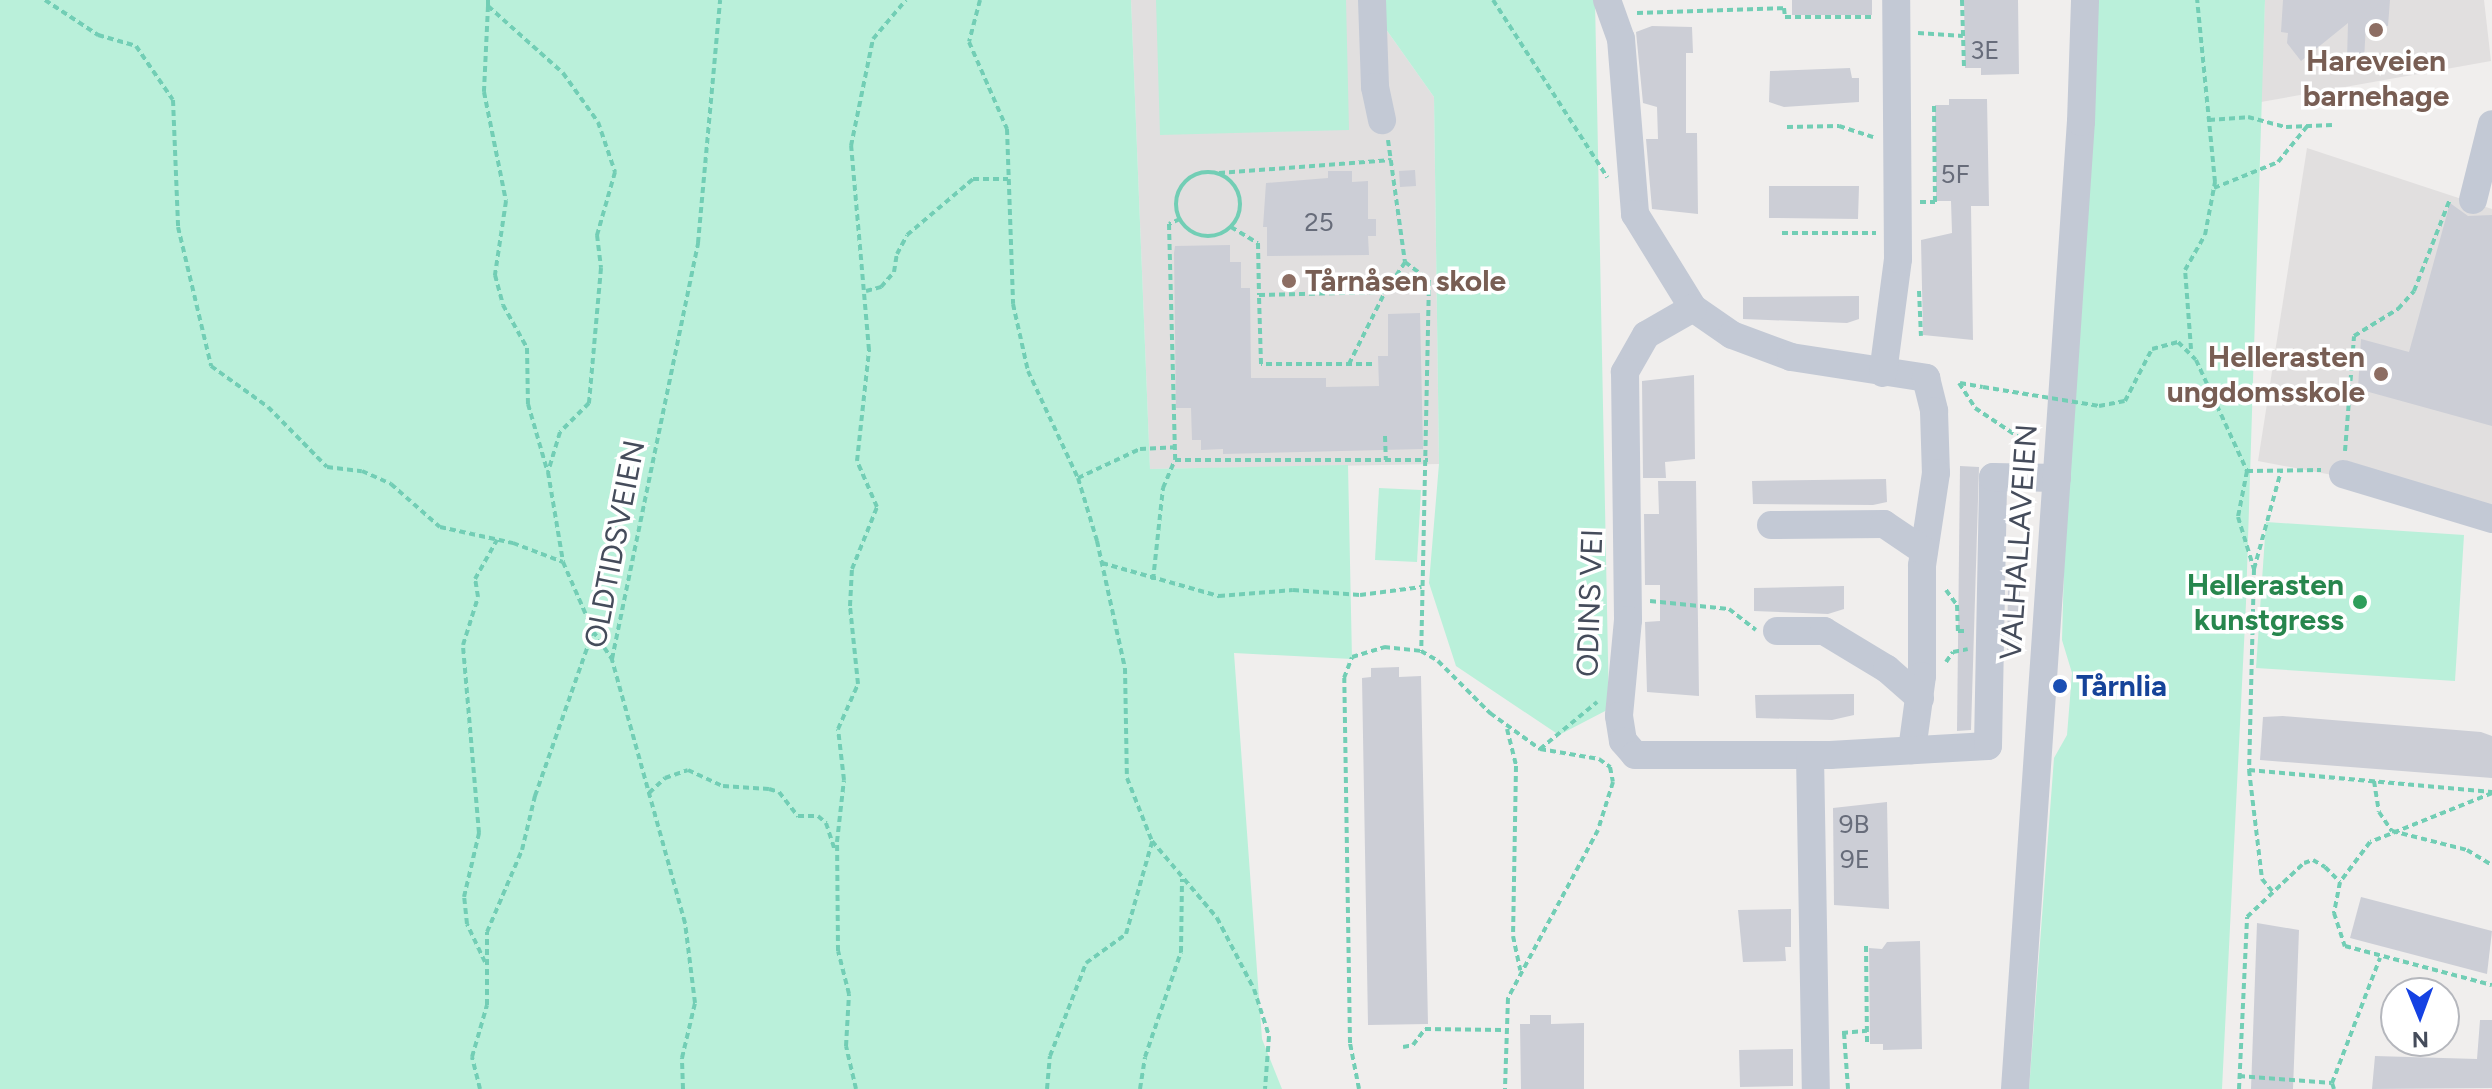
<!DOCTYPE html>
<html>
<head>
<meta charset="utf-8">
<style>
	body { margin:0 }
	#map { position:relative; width:2492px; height:1089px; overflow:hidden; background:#f0eeed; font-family:Figtree,sans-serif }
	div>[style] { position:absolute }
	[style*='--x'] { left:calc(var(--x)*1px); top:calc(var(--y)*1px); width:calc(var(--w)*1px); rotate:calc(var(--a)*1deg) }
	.education>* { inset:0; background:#e1dfdf }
	.green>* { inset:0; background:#baf0da }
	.building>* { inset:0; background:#ccced6 }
	.path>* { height:4px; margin-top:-2px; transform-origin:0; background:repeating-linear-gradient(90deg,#72ceb5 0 6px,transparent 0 10px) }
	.path>.ring { margin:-2px; padding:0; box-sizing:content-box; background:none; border:4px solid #72ceb5; border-radius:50% }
	.minor>* { height:28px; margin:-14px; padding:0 14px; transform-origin:14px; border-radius:14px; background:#c3c9d5 }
	.path-bridge>* { height:4px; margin-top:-2px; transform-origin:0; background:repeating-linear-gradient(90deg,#72ceb5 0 6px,transparent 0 10px) }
	.dots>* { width:22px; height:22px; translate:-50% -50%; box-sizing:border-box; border:4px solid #fff; border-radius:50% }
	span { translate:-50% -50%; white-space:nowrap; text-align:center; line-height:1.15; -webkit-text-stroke:7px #fff; paint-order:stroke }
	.number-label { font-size:26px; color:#676c7a }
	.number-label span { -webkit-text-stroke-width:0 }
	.education-label { font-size:30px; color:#785e54; font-weight:700 }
	.left { translate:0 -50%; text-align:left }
	.right { translate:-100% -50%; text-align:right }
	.street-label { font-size:30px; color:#454c5b }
	.leisure-label { font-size:30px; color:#27864d; font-weight:700 }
	.transit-label { font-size:30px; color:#164399; font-weight:700 }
	.north { position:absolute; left:2380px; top:977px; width:80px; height:80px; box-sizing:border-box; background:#fff; border:2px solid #b5b7bd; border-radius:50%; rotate:179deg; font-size:22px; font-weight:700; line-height:32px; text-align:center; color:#454c5b }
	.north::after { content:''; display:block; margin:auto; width:28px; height:36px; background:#1542e3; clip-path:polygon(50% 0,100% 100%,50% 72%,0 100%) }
</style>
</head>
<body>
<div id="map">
	<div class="education">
		<i style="clip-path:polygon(1131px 0,1384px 0,1383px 25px,1434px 97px,1439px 464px,1150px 469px)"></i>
		<i style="clip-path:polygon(2265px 0,2484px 0,2491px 61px,2261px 102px)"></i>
		<i style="clip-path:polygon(2307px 148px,2492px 209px,2492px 505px,2258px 461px)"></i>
	</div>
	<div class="green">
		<i style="clip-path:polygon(0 0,1131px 0,1150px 469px,1348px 465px,1352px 659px,1234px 653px,1262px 1039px,1282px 1089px,0 1089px)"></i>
		<i style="clip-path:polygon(1156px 0,1346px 0,1349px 130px,1160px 135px)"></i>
		<i style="clip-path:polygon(1384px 0,1595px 0,1609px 709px,1559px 735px,1456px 666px,1429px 583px,1439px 464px,1434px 97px,1383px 25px)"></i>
		<i style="clip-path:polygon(2097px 0,2265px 0,2246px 603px,2222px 1089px,2029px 1089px,2054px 758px,2067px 735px,2072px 673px,2062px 640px,2064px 567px)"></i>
		<i style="clip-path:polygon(1379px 488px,1421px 490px,1417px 562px,1375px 560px)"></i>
		<i style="clip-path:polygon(2266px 522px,2464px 535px,2455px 681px,2256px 668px)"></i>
	</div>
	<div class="building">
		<i style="clip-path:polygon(1792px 0,1872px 0,1872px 15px,1792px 15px)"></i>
		<i style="clip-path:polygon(1964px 0,2018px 0,2019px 74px,1981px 75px,1981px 68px,1965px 68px)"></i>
		<i style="clip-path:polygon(2283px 0,2390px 0,2388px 26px,2366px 24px,2364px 60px,2347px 59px,2348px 23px,2301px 61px,2287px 43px,2288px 33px,2281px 32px)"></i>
		<i style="clip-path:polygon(1652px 26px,1692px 27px,1693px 53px,1686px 53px,1686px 133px,1697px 133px,1698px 214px,1652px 209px,1646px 139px,1658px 139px,1657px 107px,1643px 103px,1636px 32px)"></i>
		<i style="clip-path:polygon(1850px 68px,1852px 78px,1859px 78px,1859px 102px,1784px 107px,1769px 102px,1770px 71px)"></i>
		<i style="clip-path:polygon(1949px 99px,1987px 99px,1989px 206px,1971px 206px,1973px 340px,1923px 335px,1921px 240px,1952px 233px,1951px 201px,1936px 201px,1936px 174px,1935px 105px,1949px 105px)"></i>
		<i style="clip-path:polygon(1415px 170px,1416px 186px,1400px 187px,1399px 171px)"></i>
		<i style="clip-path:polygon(1328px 171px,1352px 171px,1352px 182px,1368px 181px,1368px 219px,1376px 219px,1376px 236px,1368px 236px,1369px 255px,1267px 256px,1267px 227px,1263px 227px,1266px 183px,1328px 178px)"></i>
		<i style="clip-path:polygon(1769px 186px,1859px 186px,1858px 219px,1769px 218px)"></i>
		<i style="clip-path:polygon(2450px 203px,2468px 216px,2492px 215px,2492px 426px,2358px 389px,2361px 339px,2409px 352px)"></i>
		<i style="clip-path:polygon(1230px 245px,1230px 262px,1241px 262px,1241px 288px,1250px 288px,1251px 378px,1326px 378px,1326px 387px,1379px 386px,1378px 356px,1388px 356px,1388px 314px,1420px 313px,1423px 449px,1223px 454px,1223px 449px,1201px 450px,1201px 440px,1192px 440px,1191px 408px,1176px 408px,1174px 253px,1175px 246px)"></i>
		<i style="clip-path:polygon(1859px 296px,1859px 319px,1847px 323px,1743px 319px,1743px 297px)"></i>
		<i style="clip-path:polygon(1694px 375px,1695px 459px,1665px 462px,1666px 478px,1643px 478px,1642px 381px)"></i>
		<i style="clip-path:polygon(1960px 466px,1979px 467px,1971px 730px,1957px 731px)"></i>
		<i style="clip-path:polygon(1886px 479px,1887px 502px,1873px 505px,1753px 504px,1752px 481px)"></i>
		<i style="clip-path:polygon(1658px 481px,1696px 481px,1699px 696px,1647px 692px,1645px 622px,1660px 621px,1660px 585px,1645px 585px,1644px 514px,1659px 514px)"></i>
		<i style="clip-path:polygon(1844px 586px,1844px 609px,1828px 614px,1754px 611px,1754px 588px)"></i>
		<i style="clip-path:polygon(2008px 586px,2020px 586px,2019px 654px,2007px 654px)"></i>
		<i style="clip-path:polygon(1399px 667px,1399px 677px,1421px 676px,1428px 1024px,1368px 1025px,1362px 678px,1371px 677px,1371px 668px)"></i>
		<i style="clip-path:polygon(1854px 694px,1854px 715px,1832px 720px,1756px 718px,1755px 695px)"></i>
		<i style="clip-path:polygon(2283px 716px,2481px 732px,2492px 736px,2492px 778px,2260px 760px,2263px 717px)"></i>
		<i style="clip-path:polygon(1887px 802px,1889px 909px,1834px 905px,1833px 808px)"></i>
		<i style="clip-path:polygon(2361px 897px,2492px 931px,2487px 974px,2350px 938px)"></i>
		<i style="clip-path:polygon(1791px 909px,1791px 947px,1785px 947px,1786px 961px,1743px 962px,1738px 910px)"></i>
		<i style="clip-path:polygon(2257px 923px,2299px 930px,2293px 1089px,2251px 1089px)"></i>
		<i style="clip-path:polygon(1920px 941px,1922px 1049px,1883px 1050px,1883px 1044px,1870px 1044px,1869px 948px,1882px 949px,1887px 942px)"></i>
		<i style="clip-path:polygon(1530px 1015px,1551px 1015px,1551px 1024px,1584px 1023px,1584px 1089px,1521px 1089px,1520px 1024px,1530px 1024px)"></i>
		<i style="clip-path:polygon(2480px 1020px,2492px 1020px,2492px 1088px,2372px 1089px,2375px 1056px,2477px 1059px)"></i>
		<i style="clip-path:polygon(1793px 1049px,1793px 1086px,1740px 1087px,1739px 1050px)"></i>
	</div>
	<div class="path">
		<i style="--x:45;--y:0;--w:64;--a:33.4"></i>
		<i style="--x:98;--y:35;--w:40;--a:16"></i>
		<i style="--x:136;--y:46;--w:65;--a:55.6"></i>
		<i style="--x:173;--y:100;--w:127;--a:87.7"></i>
		<i style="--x:178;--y:227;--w:143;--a:76.6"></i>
		<i style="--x:211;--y:366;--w:70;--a:35.7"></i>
		<i style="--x:268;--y:407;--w:84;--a:45.5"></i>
		<i style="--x:327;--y:467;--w:35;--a:7"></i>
		<i style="--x:362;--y:471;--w:32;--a:24"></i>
		<i style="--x:391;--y:484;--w:65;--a:41.3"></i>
		<i style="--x:440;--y:527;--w:75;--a:12.4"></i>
		<i style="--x:513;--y:543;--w:53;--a:20.8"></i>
		<i style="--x:488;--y:0;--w:6;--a:90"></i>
		<i style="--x:488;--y:6;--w:101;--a:41.8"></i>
		<i style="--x:563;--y:73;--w:60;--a:54.5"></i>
		<i style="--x:598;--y:122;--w:53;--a:71.2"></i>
		<i style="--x:615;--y:172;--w:66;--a:105.9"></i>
		<i style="--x:597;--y:235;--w:33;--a:83"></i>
		<i style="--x:601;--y:268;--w:136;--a:95.1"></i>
		<i style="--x:589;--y:403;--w:41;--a:135"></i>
		<i style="--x:560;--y:432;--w:42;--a:106.7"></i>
		<i style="--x:548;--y:472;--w:91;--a:80.5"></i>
		<i style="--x:563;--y:562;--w:75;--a:66.5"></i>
		<i style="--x:593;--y:631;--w:34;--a:56"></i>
		<i style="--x:980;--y:0;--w:43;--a:104.7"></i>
		<i style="--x:969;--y:42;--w:95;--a:66.4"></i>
		<i style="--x:1007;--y:129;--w:175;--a:88"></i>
		<i style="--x:1013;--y:304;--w:69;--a:77.4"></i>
		<i style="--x:1028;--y:371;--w:118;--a:65"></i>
		<i style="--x:1078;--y:478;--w:66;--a:73.2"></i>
		<i style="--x:1097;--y:541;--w:130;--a:77.6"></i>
		<i style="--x:1125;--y:668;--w:110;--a:89"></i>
		<i style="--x:1127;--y:778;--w:68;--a:68.4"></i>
		<i style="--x:1152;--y:841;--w:101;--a:49.8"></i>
		<i style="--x:1217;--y:918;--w:80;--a:62.5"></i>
		<i style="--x:1254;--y:989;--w:49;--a:72.3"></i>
		<i style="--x:1269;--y:1036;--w:53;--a:94.3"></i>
		<i style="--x:1493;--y:0;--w:211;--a:57.2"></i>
		<i style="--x:1962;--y:0;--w:67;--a:88.3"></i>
		<i style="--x:488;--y:6;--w:86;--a:92.7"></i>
		<i style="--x:484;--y:92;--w:111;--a:78.6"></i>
		<i style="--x:506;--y:201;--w:75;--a:98.5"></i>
		<i style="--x:495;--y:275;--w:31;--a:75"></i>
		<i style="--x:503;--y:305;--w:49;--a:60.8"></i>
		<i style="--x:527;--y:348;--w:56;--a:89"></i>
		<i style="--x:528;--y:404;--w:69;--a:73.9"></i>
		<i style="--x:1637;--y:13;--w:147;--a:-1.9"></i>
		<i style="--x:1784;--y:8;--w:9;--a:84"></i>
		<i style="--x:1785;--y:17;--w:90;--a:0"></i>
		<i style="--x:1918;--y:33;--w:45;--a:3.8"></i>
		<i style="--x:2209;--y:120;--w:39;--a:-4"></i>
		<i style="--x:2248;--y:117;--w:39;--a:15"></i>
		<i style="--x:2286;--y:127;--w:46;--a:-2.5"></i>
		<i style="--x:1787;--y:127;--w:52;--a:-1.1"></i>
		<i style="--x:1839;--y:126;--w:36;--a:18"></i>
		<i style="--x:1388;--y:140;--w:123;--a:82.1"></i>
		<i style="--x:1405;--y:262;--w:30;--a:37"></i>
		<i style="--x:1429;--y:280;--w:371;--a:91.2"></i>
		<i class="ring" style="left:1176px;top:172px;width:60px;height:60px"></i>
		<i style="--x:1219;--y:173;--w:173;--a:-4.3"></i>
		<i style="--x:2214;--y:188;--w:69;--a:-22.1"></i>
		<i style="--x:2278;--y:162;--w:49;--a:-50.8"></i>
		<i style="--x:1920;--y:202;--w:15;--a:0"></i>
		<i style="--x:1935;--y:202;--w:99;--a:-90.6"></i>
		<i style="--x:1180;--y:219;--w:12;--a:156"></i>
		<i style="--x:1169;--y:224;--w:236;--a:88.5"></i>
		<i style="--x:1175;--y:460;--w:253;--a:0"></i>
		<i style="--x:1231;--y:227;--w:31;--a:31"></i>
		<i style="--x:1258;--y:243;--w:52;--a:88.9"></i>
		<i style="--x:1782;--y:233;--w:94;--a:0"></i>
		<i style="--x:866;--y:291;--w:16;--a:-15"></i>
		<i style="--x:881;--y:287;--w:20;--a:-49"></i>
		<i style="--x:894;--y:272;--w:18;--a:-81"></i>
		<i style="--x:897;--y:254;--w:21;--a:-62"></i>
		<i style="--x:907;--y:235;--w:87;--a:-40.3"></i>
		<i style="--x:973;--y:179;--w:35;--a:0"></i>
		<i style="--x:1919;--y:291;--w:45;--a:87.5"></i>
		<i style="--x:2191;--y:349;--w:79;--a:-94.3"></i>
		<i style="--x:2185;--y:270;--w:40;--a:-60.3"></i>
		<i style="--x:2205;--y:235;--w:54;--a:-79.3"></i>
		<i style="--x:2215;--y:182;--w:183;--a:-95.6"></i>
		<i style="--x:1349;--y:364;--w:80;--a:-63.4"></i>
		<i style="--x:1372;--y:364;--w:111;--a:180"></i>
		<i style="--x:1261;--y:364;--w:69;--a:-91.7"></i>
		<i style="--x:1259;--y:295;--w:126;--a:-1.4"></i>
		<i style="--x:1385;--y:292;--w:36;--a:-56"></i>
		<i style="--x:1959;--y:383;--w:30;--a:57"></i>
		<i style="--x:1975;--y:408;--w:76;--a:33.7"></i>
		<i style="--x:1960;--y:383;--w:23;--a:10"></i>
		<i style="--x:2099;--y:406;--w:26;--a:-11"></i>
		<i style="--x:2125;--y:401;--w:59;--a:-62.6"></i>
		<i style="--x:2152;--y:349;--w:27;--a:-15"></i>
		<i style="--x:2178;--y:342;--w:25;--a:45"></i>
		<i style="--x:2196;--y:360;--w:122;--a:65.3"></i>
		<i style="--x:2247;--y:471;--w:74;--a:-0.8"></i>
		<i style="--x:1385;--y:436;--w:24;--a:88"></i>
		<i style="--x:2345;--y:451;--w:115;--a:-85.5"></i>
		<i style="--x:2354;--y:336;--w:52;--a:-31.5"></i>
		<i style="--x:2398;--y:309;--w:24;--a:-48"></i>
		<i style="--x:2414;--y:291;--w:99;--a:-68.6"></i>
		<i style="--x:2247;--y:471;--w:47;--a:101.1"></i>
		<i style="--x:2238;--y:517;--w:54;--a:72.9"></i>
		<i style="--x:2254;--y:569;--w:201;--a:91.4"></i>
		<i style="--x:2249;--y:770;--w:110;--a:83.2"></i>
		<i style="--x:2262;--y:879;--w:16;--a:50"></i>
		<i style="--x:1078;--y:478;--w:68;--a:-25.1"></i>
		<i style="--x:1140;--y:449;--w:35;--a:-3"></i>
		<i style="--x:1102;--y:563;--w:122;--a:15.8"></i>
		<i style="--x:1219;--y:596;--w:74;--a:-4.6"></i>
		<i style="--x:1293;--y:590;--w:67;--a:4.3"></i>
		<i style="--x:1360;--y:595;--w:62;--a:-7.5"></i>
		<i style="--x:2254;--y:569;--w:102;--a:-74.6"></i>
		<i style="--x:1153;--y:580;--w:93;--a:-83.8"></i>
		<i style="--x:1163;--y:488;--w:30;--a:-67"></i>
		<i style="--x:1946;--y:590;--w:19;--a:54"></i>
		<i style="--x:1957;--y:605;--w:26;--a:88"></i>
		<i style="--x:1958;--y:631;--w:10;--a:0"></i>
		<i style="--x:1650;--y:601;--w:79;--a:5.8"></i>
		<i style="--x:1729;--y:609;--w:34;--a:38"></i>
		<i style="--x:1946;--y:662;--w:12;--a:-55"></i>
		<i style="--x:1953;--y:652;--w:15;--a:-11"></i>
		<i style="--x:1507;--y:729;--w:38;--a:76"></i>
		<i style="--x:1516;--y:766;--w:170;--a:91"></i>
		<i style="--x:1513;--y:936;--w:35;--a:78"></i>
		<i style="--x:1540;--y:749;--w:74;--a:-39.5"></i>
		<i style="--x:2249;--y:770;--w:244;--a:5.2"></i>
		<i style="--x:2374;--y:781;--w:31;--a:81"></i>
		<i style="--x:2379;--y:812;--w:23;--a:56"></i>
		<i style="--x:2392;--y:831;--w:77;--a:14.2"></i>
		<i style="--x:2467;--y:850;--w:29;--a:31"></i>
		<i style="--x:649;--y:793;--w:22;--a:-43"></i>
		<i style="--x:665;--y:778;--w:24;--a:-19"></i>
		<i style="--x:688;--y:770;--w:38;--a:25"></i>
		<i style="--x:723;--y:786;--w:46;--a:3.7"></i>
		<i style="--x:769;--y:789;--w:10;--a:17"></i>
		<i style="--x:779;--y:792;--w:31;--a:52"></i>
		<i style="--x:798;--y:816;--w:20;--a:0"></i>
		<i style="--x:818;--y:816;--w:11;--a:41"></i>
		<i style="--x:826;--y:823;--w:28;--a:72"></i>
		<i style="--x:2492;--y:793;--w:131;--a:158.1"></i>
		<i style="--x:2370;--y:842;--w:50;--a:126.9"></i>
		<i style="--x:2340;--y:882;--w:32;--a:101"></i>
		<i style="--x:2334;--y:913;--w:35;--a:72"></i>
		<i style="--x:2345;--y:946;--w:152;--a:14.9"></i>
		<i style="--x:1866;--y:946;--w:100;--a:89.4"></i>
		<i style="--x:485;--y:962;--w:42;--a:-115.3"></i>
		<i style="--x:467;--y:924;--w:27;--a:-96"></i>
		<i style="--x:464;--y:897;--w:66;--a:-76.8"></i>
		<i style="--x:479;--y:833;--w:189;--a:-94.9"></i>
		<i style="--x:463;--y:645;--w:50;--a:-72.6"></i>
		<i style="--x:478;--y:597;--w:18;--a:-99"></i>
		<i style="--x:475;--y:579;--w:45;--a:-60.6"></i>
		<i style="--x:1842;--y:1033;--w:25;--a:-5"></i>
		<i style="--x:1844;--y:1033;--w:56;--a:85.9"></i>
		<i style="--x:1403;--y:1047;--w:10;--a:-11"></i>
		<i style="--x:1413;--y:1045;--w:20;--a:-53"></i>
		<i style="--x:1425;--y:1029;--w:78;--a:0.7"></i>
		<i style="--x:2239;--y:1076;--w:93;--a:4.3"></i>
		<i style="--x:480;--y:1089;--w:33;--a:-104"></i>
		<i style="--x:472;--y:1057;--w:54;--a:-73.9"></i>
		<i style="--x:487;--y:1005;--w:73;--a:-90"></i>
		<i style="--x:487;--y:932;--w:89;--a:-66.9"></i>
		<i style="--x:522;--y:850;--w:56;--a:-76.5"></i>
		<i style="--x:535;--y:796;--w:175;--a:-70.6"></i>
		<i style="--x:683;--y:1089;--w:31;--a:-92"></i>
		<i style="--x:682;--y:1058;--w:57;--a:-76.7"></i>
		<i style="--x:695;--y:1003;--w:81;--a:-97.1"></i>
		<i style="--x:685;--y:923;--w:274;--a:-105.5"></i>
		<i style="--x:612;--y:659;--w:425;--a:-78.3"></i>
		<i style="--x:698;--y:243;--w:244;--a:-84.8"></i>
		<i style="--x:856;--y:1089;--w:44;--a:-103.1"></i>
		<i style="--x:846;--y:1046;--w:52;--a:-86.7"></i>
		<i style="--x:849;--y:994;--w:44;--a:-104.3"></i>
		<i style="--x:838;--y:951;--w:109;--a:-90.5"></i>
		<i style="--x:837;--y:842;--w:62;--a:-83.6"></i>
		<i style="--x:844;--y:780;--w:51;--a:-96.7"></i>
		<i style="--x:838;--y:729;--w:49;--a:-66"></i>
		<i style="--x:858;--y:684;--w:78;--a:-95.9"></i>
		<i style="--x:850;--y:606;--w:37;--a:-87"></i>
		<i style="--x:852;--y:569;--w:67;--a:-68"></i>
		<i style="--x:877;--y:507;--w:50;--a:-113.5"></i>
		<i style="--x:857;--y:461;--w:112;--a:-83.8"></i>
		<i style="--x:869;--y:350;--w:205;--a:-95"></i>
		<i style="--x:851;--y:146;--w:109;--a:-78.4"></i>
		<i style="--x:873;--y:39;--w:51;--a:-49.8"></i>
		<i style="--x:1047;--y:1089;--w:33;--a:-85"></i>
		<i style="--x:1050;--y:1056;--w:100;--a:-68.8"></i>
		<i style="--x:1086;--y:963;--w:49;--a:-35.9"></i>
		<i style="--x:1126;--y:934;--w:96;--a:-74.2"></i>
		<i style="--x:1140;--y:1089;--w:32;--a:-81"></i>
		<i style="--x:1145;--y:1057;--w:111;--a:-71.1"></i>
		<i style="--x:1181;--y:952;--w:73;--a:-89.2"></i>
		<i style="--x:1359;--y:1089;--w:47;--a:-101.1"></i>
		<i style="--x:1350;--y:1043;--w:365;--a:-90.9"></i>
		<i style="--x:1344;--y:678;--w:22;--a:-69"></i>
		<i style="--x:1352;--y:657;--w:34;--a:-17"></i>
		<i style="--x:1384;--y:647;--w:37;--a:6"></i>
		<i style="--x:1421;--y:651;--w:20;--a:30"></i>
		<i style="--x:1438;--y:661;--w:74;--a:45"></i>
		<i style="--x:1490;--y:713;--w:62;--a:35.8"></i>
		<i style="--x:1540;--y:749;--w:60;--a:9.6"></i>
		<i style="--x:1599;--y:759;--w:14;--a:36"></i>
		<i style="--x:1610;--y:767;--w:15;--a:79"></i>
		<i style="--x:1613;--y:782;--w:50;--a:107.4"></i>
		<i style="--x:1598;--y:830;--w:191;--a:118.2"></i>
		<i style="--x:1508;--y:998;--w:91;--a:91.9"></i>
		<i style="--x:2239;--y:1089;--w:172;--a:-87.3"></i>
		<i style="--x:2247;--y:917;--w:79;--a:-43.5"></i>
		<i style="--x:2304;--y:863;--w:9;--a:-18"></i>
		<i style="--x:2313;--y:860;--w:14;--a:30"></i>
		<i style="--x:2325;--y:867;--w:21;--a:45"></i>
		<i style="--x:2334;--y:1089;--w:6;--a:-108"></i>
		<i style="--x:2332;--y:1083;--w:134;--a:-69"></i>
	</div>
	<div class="minor">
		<i style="--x:1372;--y:0;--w:87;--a:88"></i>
		<i style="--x:1375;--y:87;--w:34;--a:78"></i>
		<i style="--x:1607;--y:0;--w:41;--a:70.3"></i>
		<i style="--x:1621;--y:39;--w:176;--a:85.4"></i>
		<i style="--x:1635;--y:214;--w:110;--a:58.3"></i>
		<i style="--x:1693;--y:308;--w:47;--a:34.7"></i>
		<i style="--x:1732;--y:335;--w:63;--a:20.4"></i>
		<i style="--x:1791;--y:357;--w:137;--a:8.8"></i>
		<i style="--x:1926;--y:378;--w:34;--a:76"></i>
		<i style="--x:1934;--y:411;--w:62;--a:88.2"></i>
		<i style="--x:1936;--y:473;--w:94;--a:98.6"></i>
		<i style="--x:1922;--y:566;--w:110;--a:90"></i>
		<i style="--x:1922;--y:676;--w:75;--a:97.7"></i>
		<i style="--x:2473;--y:200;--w:78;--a:-76"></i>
		<i style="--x:1693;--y:308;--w:54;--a:150.1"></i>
		<i style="--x:1646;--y:335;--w:43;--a:119.6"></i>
		<i style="--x:1625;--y:372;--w:248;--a:89.3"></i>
		<i style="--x:1628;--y:620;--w:96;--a:95.4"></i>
		<i style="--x:1619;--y:716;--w:25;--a:81"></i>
		<i style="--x:1623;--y:741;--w:18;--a:49"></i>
		<i style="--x:1635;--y:755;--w:195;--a:0"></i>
		<i style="--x:1830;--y:755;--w:158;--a:-3.3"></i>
		<i style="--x:1988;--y:746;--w:269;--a:-88.9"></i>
		<i style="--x:1993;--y:477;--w:64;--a:0.9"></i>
		<i style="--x:1883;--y:373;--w:115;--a:-82.5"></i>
		<i style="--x:1898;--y:259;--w:259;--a:-90.4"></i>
		<i style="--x:2343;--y:474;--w:156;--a:16.8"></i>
		<i style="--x:1771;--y:525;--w:113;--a:-0.5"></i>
		<i style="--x:1884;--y:524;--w:48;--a:34"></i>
		<i style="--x:1777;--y:631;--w:47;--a:0"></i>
		<i style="--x:1824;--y:631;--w:74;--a:31.1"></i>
		<i style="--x:1887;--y:669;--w:44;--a:41.3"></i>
		<i style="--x:1810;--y:755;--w:334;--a:89"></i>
		<i style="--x:2015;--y:1089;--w:969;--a:-86.1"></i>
		<i style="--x:2081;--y:122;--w:122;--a:-88.1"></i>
	</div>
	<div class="path-bridge">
		<i style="--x:1983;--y:387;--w:118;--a:9.3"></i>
	</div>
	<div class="dots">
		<i style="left:2376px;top:30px;background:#8d6e63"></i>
		<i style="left:1289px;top:281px;background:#8d6e63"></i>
		<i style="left:2381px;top:374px;background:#8d6e63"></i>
		<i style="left:2360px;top:602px;background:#2e9e5b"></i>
		<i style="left:2060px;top:686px;background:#1a4fb4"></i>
	</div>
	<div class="number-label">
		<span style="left:1985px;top:51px">3E</span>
		<span style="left:1955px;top:175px">5F</span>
		<span style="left:1319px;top:223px">25</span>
		<span style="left:1854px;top:825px">9B</span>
		<span style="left:1855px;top:860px">9E</span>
	</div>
	<div class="education-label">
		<span style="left:2376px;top:78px">Hareveien<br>barnehage</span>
		<span class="left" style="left:1305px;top:281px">Tårnåsen skole</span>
		<span class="right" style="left:2365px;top:374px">Hellerasten<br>ungdomsskole</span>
	</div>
	<div class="street-label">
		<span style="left:2019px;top:542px;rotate:-86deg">VALHALLAVEIEN</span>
		<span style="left:615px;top:544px;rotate:-79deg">OLDTIDSVEIEN</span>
		<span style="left:1590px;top:603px;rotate:-88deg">ODINS VEI</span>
	</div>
	<div class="leisure-label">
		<span class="right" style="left:2344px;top:602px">Hellerasten<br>kunstgress</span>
	</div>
	<div class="transit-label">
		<span class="left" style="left:2076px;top:686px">Tårnlia</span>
	</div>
	<div class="north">N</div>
</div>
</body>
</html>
